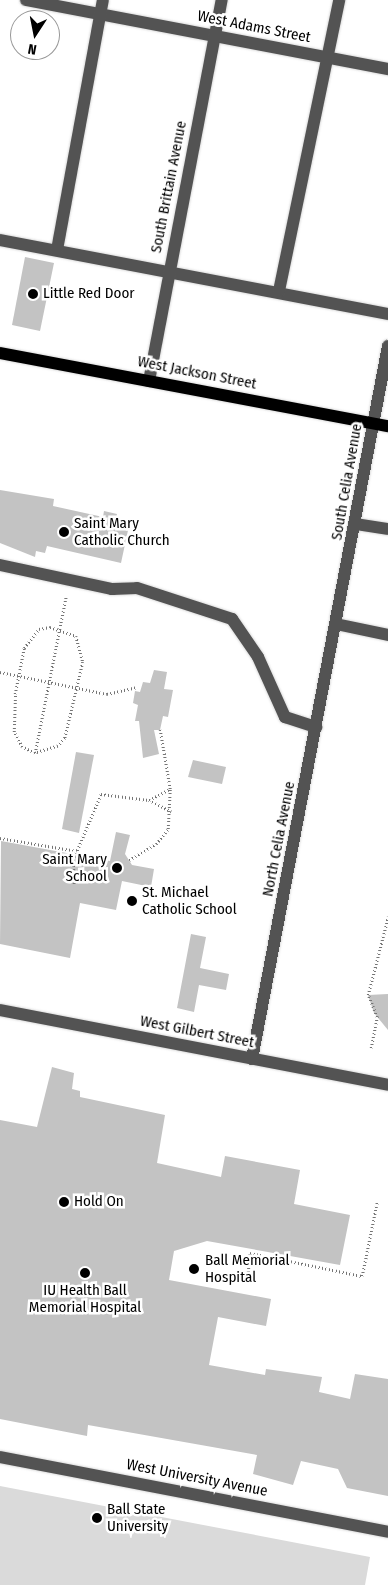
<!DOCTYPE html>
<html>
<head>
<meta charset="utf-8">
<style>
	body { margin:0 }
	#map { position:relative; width:388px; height:1585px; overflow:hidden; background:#fff; font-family:"Fira Sans Condensed",sans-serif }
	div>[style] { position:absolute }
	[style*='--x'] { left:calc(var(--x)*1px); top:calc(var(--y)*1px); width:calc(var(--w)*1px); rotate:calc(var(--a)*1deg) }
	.green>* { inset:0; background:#dadada }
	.building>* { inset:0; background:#c3c3c3 }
	.path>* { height:2.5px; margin-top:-1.25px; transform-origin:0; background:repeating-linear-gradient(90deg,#757575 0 1px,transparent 0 3.5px) }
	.roads { filter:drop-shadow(0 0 1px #dbdbdb) drop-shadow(0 0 1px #dbdbdb) }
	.minor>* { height:12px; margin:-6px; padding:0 6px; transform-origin:6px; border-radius:6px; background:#535353 }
	.major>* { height:12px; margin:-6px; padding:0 6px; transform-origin:6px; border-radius:6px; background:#000 }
	.dots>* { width:14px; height:14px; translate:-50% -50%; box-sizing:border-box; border:2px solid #fff; border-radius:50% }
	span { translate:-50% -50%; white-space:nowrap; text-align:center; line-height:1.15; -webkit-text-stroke:5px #fff; paint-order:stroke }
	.street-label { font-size:15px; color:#000 }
	.poi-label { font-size:15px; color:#000 }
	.left { translate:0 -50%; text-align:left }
	.right { translate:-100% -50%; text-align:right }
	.north { position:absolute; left:10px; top:10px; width:50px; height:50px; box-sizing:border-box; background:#fff; border:1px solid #999; border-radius:50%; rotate:191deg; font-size:14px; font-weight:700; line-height:20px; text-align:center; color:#000 }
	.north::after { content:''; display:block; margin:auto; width:18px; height:22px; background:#000; clip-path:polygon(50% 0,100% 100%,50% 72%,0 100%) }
</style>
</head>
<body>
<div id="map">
	<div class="green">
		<i style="clip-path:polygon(0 1486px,370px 1557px,365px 1585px,0 1585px)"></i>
	</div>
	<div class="building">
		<i style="clip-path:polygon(25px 257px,54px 263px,40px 331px,12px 325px)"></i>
		<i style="clip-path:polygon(0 490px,54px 499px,53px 506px,103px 517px,104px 511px,117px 514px,116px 518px,130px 521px,121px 563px,47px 546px,45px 553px,36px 551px,35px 557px,0 543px)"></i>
		<i style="clip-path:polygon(154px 670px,167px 672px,164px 689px,173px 690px,168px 717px,163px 716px,160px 730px,154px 730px,159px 754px,143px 758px,139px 721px,135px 721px,138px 705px,133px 703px,135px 691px,140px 692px,143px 682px,150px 683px)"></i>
		<i style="clip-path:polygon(76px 752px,94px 755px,79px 833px,62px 829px)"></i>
		<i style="clip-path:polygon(193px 760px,226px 767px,222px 784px,188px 777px)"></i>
		<i style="clip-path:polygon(116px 832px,130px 835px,125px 854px,132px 865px,154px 869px,151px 887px,122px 881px,116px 910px,80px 903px,70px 958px,0 944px,1px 841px,110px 861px)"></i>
		<i style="clip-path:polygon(191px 934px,206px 937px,200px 968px,229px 974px,226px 990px,199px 985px,194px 1012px,177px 1008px)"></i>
		<i style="clip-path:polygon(388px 994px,388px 1030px,374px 1013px,368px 995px)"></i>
		<i style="clip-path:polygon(52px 1067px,74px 1073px,72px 1089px,80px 1091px,80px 1097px,165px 1115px,157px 1163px,221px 1177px,225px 1156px,300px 1170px,294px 1204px,350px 1215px,340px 1265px,207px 1241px,174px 1251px,169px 1280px,271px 1299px,266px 1326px,218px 1317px,209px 1365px,265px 1375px,266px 1369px,322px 1377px,319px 1392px,350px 1399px,355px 1374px,388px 1379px,388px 1496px,347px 1488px,338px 1469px,301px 1461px,293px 1485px,253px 1474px,257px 1455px,88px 1425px,87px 1436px,0 1419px,0 1120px,37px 1127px)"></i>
	</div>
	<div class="path">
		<i style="--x:50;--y:627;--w:28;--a:19"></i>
		<i style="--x:76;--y:636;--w:27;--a:75"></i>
		<i style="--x:83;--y:662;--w:78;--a:103.3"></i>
		<i style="--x:65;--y:738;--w:11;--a:131"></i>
		<i style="--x:58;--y:746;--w:24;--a:163"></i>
		<i style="--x:35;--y:753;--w:14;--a:-155"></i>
		<i style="--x:22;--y:747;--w:17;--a:-118"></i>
		<i style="--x:14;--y:732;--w:38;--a:-88"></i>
		<i style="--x:15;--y:694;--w:47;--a:-78.9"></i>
		<i style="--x:24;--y:648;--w:24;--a:-52"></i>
		<i style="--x:39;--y:629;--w:11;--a:-10"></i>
		<i style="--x:0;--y:672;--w:109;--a:11.6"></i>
		<i style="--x:107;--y:694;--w:31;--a:-13"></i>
		<i style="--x:35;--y:753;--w:159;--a:-78.8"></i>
		<i style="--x:149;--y:800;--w:24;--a:-28"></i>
		<i style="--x:0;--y:838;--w:78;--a:9.6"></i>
		<i style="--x:129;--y:860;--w:31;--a:-31"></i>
		<i style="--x:156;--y:844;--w:19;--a:-51"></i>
		<i style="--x:168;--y:829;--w:40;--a:-87.1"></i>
		<i style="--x:170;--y:789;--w:60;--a:-99.6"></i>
		<i style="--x:74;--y:884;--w:24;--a:-92"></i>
		<i style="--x:73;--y:860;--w:72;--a:-67"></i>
		<i style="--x:101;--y:794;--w:48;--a:7.1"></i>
		<i style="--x:149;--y:800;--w:25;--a:27"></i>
		<i style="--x:371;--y:1048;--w:32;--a:-79"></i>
		<i style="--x:377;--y:1017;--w:24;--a:-112"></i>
		<i style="--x:368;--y:995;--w:81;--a:-75.6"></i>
		<i style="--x:248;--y:1272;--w:19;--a:-84"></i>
		<i style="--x:250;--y:1253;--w:114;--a:11.6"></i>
		<i style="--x:362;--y:1276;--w:76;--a:-78.5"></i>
	</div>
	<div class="roads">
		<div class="minor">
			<i style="--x:26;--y:0;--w:369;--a:10.8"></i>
			<i style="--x:0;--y:240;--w:395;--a:10.8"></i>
			<i style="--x:57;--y:250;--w:254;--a:-79.6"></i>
			<i style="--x:279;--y:291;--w:297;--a:-78.3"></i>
			<i style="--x:149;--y:381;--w:388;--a:-79.2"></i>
			<i style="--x:356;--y:524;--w:32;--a:9"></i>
			<i style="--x:0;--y:565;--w:115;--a:12.1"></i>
			<i style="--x:112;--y:589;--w:25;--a:-2"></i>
			<i style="--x:137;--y:588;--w:100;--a:18.1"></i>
			<i style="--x:232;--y:619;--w:46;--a:55.6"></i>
			<i style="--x:258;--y:657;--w:66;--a:65.8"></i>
			<i style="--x:285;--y:717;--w:33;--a:18"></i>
			<i style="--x:336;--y:624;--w:53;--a:11.9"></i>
			<i style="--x:0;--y:1010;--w:395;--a:10.9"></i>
			<i style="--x:252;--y:1059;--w:726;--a:-79.2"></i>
			<i style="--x:0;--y:1457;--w:395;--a:10.9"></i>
		</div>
		<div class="major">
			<i style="--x:0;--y:353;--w:395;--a:10.7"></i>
		</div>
	</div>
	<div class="dots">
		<i style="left:33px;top:294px;background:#000"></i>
		<i style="left:64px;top:532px;background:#000"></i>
		<i style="left:117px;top:868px;background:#000"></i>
		<i style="left:132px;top:901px;background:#000"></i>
		<i style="left:64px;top:1202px;background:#000"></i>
		<i style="left:194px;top:1269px;background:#000"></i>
		<i style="left:85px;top:1273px;background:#000"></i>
		<i style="left:97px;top:1518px;background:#000"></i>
	</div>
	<div class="street-label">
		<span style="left:254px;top:27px;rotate:11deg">West Adams Street</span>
		<span style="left:169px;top:187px;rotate:-79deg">South Brittain Avenue</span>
		<span style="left:197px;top:373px;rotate:11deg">West Jackson Street</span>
		<span style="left:347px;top:482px;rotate:-80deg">South Celia Avenue</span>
		<span style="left:279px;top:839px;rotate:-79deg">North Celia Avenue</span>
		<span style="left:197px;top:1032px;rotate:11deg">West Gilbert Street</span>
		<span style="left:197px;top:1478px;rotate:11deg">West University Avenue</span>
	</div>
	<div class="poi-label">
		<span class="left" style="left:43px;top:294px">Little Red Door</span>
		<span class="left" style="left:74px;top:532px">Saint Mary<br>Catholic Church</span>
		<span class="right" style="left:107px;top:868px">Saint Mary<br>School</span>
		<span class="left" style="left:142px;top:901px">St. Michael<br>Catholic School</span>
		<span class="left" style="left:74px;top:1202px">Hold On</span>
		<span class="left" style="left:205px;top:1269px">Ball Memorial<br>Hospital</span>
		<span style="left:85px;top:1299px">IU Health Ball<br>Memorial Hospital</span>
		<span class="left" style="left:107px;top:1518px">Ball State<br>University</span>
	</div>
	<div class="north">N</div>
</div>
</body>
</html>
